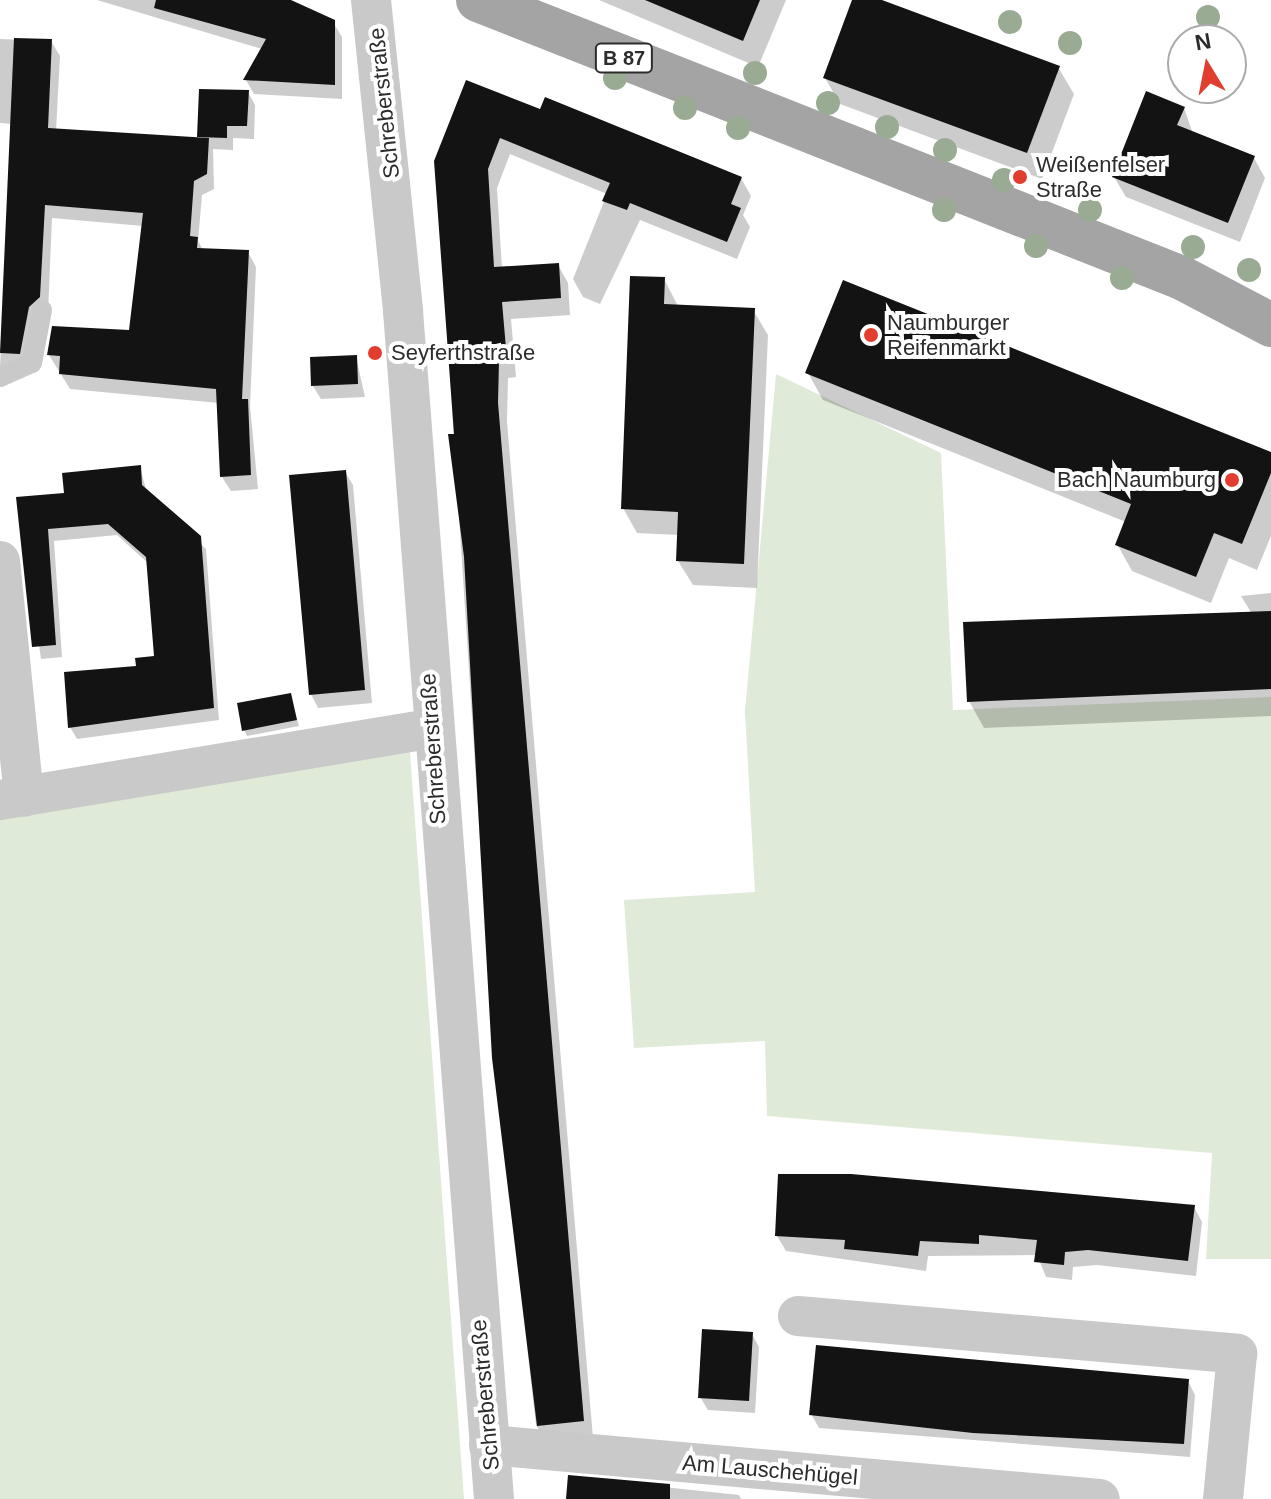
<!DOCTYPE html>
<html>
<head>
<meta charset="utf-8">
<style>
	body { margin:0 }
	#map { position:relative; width:1271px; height:1499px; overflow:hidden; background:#fff; font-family:Helvetica,sans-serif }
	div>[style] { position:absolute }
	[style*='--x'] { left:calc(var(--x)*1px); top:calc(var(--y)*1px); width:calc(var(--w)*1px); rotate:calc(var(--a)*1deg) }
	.green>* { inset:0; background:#e0ead9 }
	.shadow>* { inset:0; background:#0003 }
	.building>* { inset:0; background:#131313 }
	.lane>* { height:20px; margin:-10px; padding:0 10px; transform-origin:10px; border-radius:10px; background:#c9c9c9 }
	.street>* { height:40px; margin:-20px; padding:0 20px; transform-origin:20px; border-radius:20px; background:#c9c9c9 }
	.primary>* { height:44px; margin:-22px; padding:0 22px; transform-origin:22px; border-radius:22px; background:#a4a4a4 }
	.trees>* { width:24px; height:24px; margin:-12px; border-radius:50%; background:#9aab93 }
	.dots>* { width:22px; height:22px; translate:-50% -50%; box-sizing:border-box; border:4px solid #fff; border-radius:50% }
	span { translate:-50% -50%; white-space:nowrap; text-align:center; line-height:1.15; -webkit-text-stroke:8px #fff; paint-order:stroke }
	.shield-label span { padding:2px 6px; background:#fff; border:2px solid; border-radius:6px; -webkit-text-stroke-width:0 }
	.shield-label { font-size:20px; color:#2c2c2c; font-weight:700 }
	.street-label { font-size:22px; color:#2c2c2c }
	.poi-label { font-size:22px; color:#2c2c2c }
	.left { translate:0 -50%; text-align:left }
	.right { translate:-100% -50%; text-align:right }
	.north { position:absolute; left:1167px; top:24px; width:80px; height:80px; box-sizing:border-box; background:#fff; border:2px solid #ababab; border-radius:50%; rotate:350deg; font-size:22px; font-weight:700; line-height:32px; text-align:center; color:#2c2c2c }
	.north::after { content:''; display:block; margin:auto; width:28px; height:36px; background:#e13e30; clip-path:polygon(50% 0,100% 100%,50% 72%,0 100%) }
</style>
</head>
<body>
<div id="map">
	<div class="green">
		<i style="clip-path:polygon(776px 374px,941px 453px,953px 710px,1271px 697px,1271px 1259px,1206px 1259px,1212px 1153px,767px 1116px,765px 1041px,634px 1048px,624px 900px,755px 892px,745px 711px)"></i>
		<i style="clip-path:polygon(410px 752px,464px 1499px,0 1499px,0 819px)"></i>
	</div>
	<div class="shadow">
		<i style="clip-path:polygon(97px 0,286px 0,333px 22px,342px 37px,342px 99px,254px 94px,246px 80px,262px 49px)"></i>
		<i style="clip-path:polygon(599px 0,786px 0,758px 67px)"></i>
		<i style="clip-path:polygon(854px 0,877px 0,1058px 67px,1074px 94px,1042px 179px,840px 104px,825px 78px)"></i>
		<i style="clip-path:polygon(0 39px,51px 41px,60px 56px,56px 131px,201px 139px,248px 92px,255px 105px,254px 139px,233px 138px,233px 150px,213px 149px,214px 189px,202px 195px,198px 241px,203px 250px,248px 252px,256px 267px,250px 406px,258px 489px,231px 491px,222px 477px,219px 403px,70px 389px,49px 355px,130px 332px,143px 226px,52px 218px,48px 313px,28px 368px,0 367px,12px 124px,0 123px)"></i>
		<i style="clip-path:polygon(1184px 108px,1193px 134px,1254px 158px,1265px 178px,1240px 242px,1126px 197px,1114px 177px)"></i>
		<i style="clip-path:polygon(541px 112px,741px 178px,751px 196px,743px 215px,750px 227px,737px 259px,640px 220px,600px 304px,583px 297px,573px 279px,607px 194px,510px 154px,497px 188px,502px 269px,558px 265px,568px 283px,570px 315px,511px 319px,516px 377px,508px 378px,507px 422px,593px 1438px,547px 1443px,536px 1425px,494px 1058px,436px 160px)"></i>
		<i style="clip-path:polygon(664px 279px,678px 306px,753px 310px,768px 335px,757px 588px,693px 585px,678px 561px,679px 535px,637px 533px,623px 508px)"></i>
		<i style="clip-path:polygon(356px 357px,365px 397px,321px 399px,313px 386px)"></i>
		<i style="clip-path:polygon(808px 373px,1271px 454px,1271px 536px,1257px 570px,1229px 558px,1211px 603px,1132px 571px,1117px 544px,1126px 522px,823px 400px)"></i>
		<i style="clip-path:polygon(140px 468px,147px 492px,206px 549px,219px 720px,77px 739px,70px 727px,156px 658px,148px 563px,117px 535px,54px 541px,62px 657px,41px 659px,18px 499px,66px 495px)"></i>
		<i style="clip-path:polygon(345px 472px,353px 485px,372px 703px,318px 708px,311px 694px)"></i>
		<i style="clip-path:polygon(1271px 593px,1271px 716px,984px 728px,969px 701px,1252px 614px,1241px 596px)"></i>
		<i style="clip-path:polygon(290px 695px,299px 726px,247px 736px,244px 730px)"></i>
		<i style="clip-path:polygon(1194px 1207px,1202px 1222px,1196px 1276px,1097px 1265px,1073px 1267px,1072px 1280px,1046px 1277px,1037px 1255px,928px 1256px,926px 1271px,786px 1251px,777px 1236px)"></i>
		<i style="clip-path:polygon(752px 1334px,759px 1347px,755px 1413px,708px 1410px,700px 1397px)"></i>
		<i style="clip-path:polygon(1188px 1381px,1195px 1395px,1190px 1457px,819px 1428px,811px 1414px)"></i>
		<i style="clip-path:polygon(570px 1477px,739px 1495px,741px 1499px,568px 1499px)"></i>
	</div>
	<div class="building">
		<i style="clip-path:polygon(156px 0,291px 0,335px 20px,335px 85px,243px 80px,266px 39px,154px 8px)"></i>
		<i style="clip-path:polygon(645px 0,760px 0,743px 41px)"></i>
		<i style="clip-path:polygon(852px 0,882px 0,1060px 66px,1027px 153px,823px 78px)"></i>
		<i style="clip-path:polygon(14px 38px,52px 39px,48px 128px,209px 138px,207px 174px,194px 181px,190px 236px,198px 237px,197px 248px,249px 250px,242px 399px,248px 399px,251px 475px,220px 477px,216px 389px,59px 374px,60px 356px,47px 355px,52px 326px,129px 330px,143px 213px,45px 205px,40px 297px,29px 307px,20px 354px,0 353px)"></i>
		<i style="clip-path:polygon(466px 80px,540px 109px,545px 97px,742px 177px,731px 204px,741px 208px,727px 242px,630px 203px,627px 210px,602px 201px,610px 183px,500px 138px,488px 169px,494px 267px,559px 263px,561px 298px,502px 302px,507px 360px,499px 361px,498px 403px,584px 1421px,537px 1426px,492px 1058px,464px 557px,448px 434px,454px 434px,434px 161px)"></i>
		<i style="clip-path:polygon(199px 89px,249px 90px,247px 126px,227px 126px,227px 138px,197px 137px)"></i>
		<i style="clip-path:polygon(1146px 91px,1185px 107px,1177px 125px,1255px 156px,1228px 223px,1112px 177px)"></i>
		<i style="clip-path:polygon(630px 276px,665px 277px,664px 304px,755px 308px,744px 564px,676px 561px,678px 512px,621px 509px)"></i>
		<i style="clip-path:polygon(843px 280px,1271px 452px,1271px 473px,1242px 544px,1214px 533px,1196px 577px,1115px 545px,1131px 504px,805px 373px)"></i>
		<i style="clip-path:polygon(357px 355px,358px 384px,311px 386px,310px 357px)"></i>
		<i style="clip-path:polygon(141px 465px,142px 485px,201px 536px,214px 708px,68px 728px,64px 672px,136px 666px,135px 658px,154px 656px,146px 557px,108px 524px,48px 529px,56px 645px,32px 647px,16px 497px,64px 493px,62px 473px)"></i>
		<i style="clip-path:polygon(346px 470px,365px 690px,309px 695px,289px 475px)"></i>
		<i style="clip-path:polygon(1271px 611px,1271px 689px,967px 702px,963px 622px)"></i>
		<i style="clip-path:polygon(291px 693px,297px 720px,242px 731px,237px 703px)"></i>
		<i style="clip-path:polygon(778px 1174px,851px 1174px,1195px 1205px,1188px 1261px,1088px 1250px,1065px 1252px,1064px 1265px,1034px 1262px,1037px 1240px,979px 1235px,979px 1244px,920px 1241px,918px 1256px,844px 1249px,845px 1240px,775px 1236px)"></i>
		<i style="clip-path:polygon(702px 1329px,753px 1332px,749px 1401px,698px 1398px)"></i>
		<i style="clip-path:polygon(816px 1345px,1189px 1379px,1184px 1444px,973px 1433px,809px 1415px)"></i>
		<i style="clip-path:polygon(568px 1475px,670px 1484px,670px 1499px,566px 1499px)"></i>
	</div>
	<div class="lane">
		<i style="--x:0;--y:377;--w:35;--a:-24"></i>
		<i style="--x:32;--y:363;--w:54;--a:-79.3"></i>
	</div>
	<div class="street">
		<i style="--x:371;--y:0;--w:313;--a:84.1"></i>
		<i style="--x:403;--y:311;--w:1191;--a:85.62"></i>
		<i style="--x:0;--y:561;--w:237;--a:84.2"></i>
		<i style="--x:0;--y:800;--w:437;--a:-9.4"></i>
		<i style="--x:798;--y:1316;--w:441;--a:4.9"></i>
		<i style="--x:1237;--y:1354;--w:146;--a:95.5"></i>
		<i style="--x:489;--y:1445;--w:613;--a:5.05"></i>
	</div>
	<div class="primary">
		<i style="--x:478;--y:0;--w:757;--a:21.55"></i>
		<i style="--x:1182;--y:278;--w:101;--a:27.8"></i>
	</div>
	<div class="trees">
		<i style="left:1208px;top:17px"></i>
		<i style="left:1010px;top:22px"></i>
		<i style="left:1070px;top:43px"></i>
		<i style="left:755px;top:73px"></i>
		<i style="left:615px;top:78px"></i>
		<i style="left:828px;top:103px"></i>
		<i style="left:685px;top:108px"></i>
		<i style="left:887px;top:127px"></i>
		<i style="left:738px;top:128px"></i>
		<i style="left:945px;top:150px"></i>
		<i style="left:1004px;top:180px"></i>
		<i style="left:944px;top:210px"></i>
		<i style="left:1090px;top:210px"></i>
		<i style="left:1036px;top:246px"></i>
		<i style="left:1193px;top:247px"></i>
		<i style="left:1249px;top:270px"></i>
		<i style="left:1122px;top:278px"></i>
	</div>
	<div class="dots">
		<i style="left:1020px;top:177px;background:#e13e30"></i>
		<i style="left:871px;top:335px;background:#e13e30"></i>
		<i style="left:375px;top:353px;background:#e13e30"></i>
		<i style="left:1232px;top:480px;background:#e13e30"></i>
	</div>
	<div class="shield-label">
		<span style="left:624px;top:58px">B 87</span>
	</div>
	<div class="street-label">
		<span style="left:384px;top:103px;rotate:-96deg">Schreberstraße</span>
		<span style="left:433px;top:749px;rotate:-94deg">Schreberstraße</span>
		<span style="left:485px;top:1395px;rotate:-95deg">Schreberstraße</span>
		<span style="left:770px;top:1470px;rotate:5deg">Am Lauschehügel</span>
	</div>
	<div class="poi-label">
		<span class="left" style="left:1036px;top:177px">Weißenfelser<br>Straße</span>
		<span class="left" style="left:887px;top:335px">Naumburger<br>Reifenmarkt</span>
		<span class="left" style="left:391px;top:353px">Seyferthstraße</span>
		<span class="right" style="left:1216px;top:480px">Bach Naumburg</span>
	</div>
	<div class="north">N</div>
</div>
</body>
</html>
